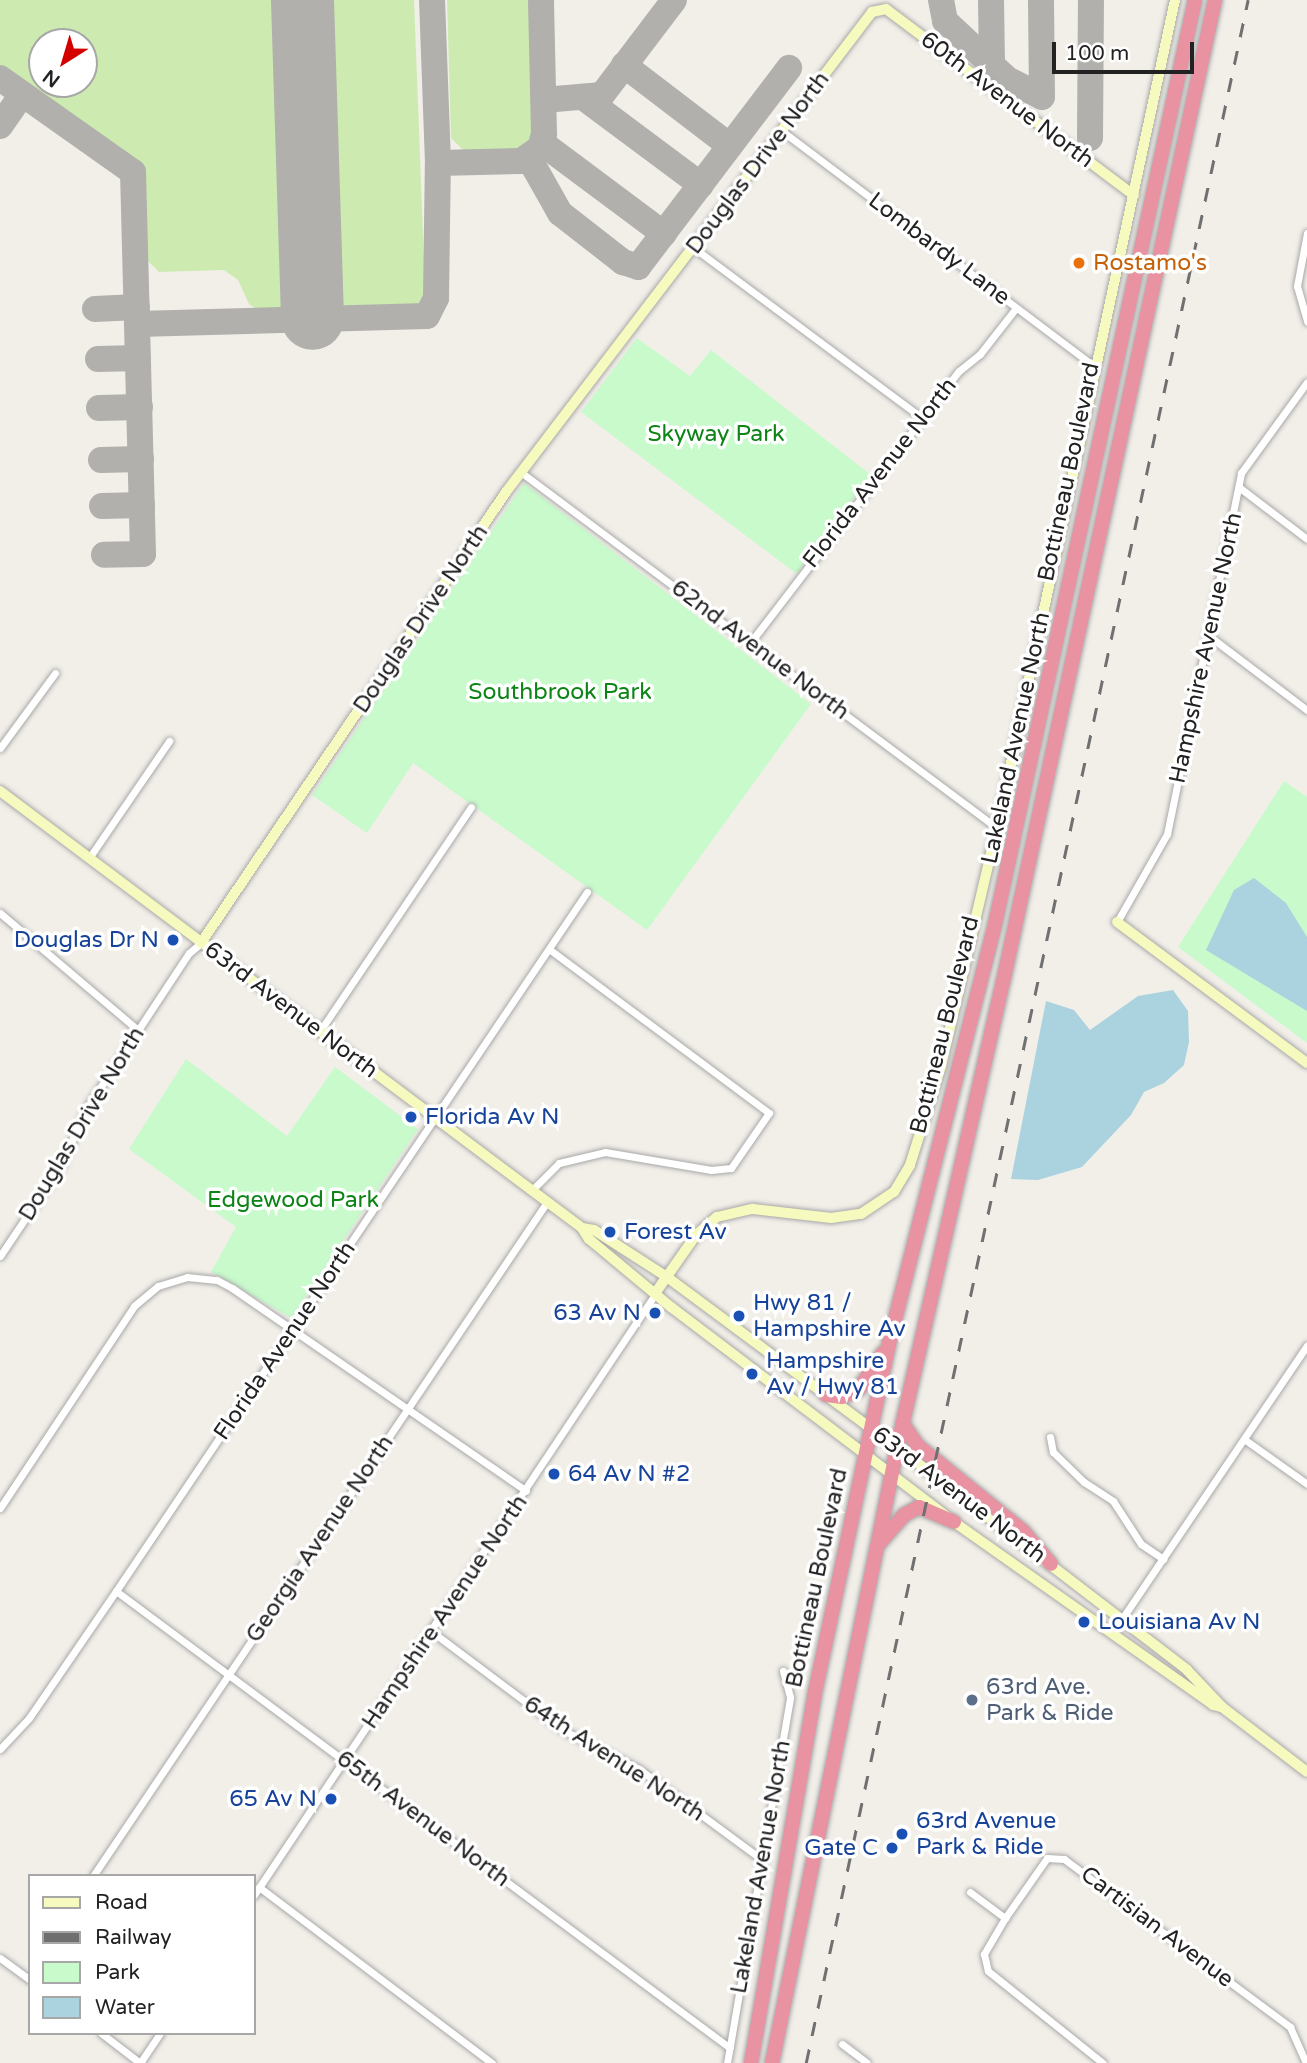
<!DOCTYPE html>
<html>
<head>
<meta charset="utf-8">
<style>
	body { margin:0 }
	#map { position:relative; width:1307px; height:2063px; overflow:hidden; background:#f2efe9; font-family:"Varela Round",sans-serif }
	div>[style] { position:absolute }
	[style*='--x'] { left:calc(var(--x)*1px); top:calc(var(--y)*1px); width:calc(var(--w)*1px); rotate:calc(var(--a)*1deg) }
	.grass>* { inset:0; background:#cdebb0 }
	.park>* { inset:0; background:#c8facc }
	.water>* { inset:0; background:#aad3df }
	.taxiway>* { height:26px; margin:-13px; padding:0 13px; transform-origin:13px; border-radius:13px; background:#b1b0ac }
	.runway>* { height:63px; margin:-31.5px; padding:0 31.5px; transform-origin:31.5px; border-radius:31.5px; background:#b1b0ac }
	.roads { filter:drop-shadow(0 0 2px #a9a9a9) drop-shadow(0 0 2px #a9a9a9) }
	.street>* { height:7px; margin:-3.5px; padding:0 3.5px; transform-origin:3.5px; border-radius:3.5px; background:#fff }
	.secondary>* { height:10px; margin:-5px; padding:0 5px; transform-origin:5px; border-radius:5px; background:#f7fabf }
	.highway>* { height:14px; margin:-7px; padding:0 7px; transform-origin:7px; border-radius:7px; background:#e892a2 }
	.rail>* { height:2.5px; margin-top:-1.25px; transform-origin:0; background:repeating-linear-gradient(90deg,#707070 0 14px,transparent 0 28px) }
	.dots>* { width:19px; height:19px; translate:-50% -50%; box-sizing:border-box; border:4px solid #fff; border-radius:50% }
	span { translate:-50% -50%; white-space:nowrap; text-align:center; line-height:1.15; -webkit-text-stroke:7px #fff; paint-order:stroke }
	.street-label { font-size:23px; color:#222 }
	.food-label { font-size:23px; color:#c56008 }
	.left { translate:0 -50%; text-align:left }
	.park-label { font-size:23px; color:#0c8416 }
	.transit-label { font-size:23px; color:#164399 }
	.right { translate:-100% -50%; text-align:right }
	.service-label { font-size:23px; color:#4e5e75 }
	.legend { position:absolute; left:28px; top:1874px; width:228px; height:161px; box-sizing:border-box; background:#fff; border:2px solid #a7a7a7; margin:0; padding:9px 12px; list-style:none; font-size:21px; color:#222 }
	.legend li { display:flex; align-items:center; gap:14px; height:35px }
	.legend b { width:35px; border:2px solid #a7a7a7 }
	.north { position:absolute; left:28px; top:28px; width:70px; height:70px; box-sizing:border-box; background:#fff; border:2px solid #a7a7a7; border-radius:50%; rotate:217deg; font-size:19px; font-weight:700; line-height:28px; text-align:center; color:#222 }
	.north::after { content:''; display:block; margin:auto; width:24px; height:32px; background:#d40000; clip-path:polygon(50% 0,100% 100%,50% 72%,0 100%) }
	.scale { position:absolute; left:1052px; top:42px; width:142px; height:32px; box-sizing:border-box; border:4px solid #222; border-top:0; padding-left:9px; font-size:21px; line-height:24px; white-space:nowrap; color:#222; -webkit-text-stroke:5px #fff; paint-order:stroke }
</style>
</head>
<body>
<div id="map">
	<div class="grass">
		<i style="clip-path:polygon(evenodd,0 0,283px 0,293px 297px,284px 311px,259px 311px,249px 304px,238px 280px,224px 270px,159px 272px,147px 260px,144px 179px,127px 158px,0 67px,0 0,84px 42px,84px 84px,42px 84px,42px 42px,84px 42px)"></i>
		<i style="clip-path:polygon(320px 0,414px 0,425px 286px,422px 301px,405px 311px,345px 309px,331px 298px)"></i>
		<i style="clip-path:polygon(447px 0,533px 0,537px 135px,521px 152px,464px 151px,451px 138px)"></i>
	</div>
	<div class="park">
		<i style="clip-path:polygon(637px 338px,690px 376px,711px 350px,871px 475px,797px 574px,581px 412px)"></i>
		<i style="clip-path:polygon(524px 483px,811px 704px,647px 930px,413px 763px,367px 833px,312px 795px)"></i>
		<i style="clip-path:polygon(1284px 781px,1307px 797px,1307px 1043px,1178px 947px)"></i>
		<i style="clip-path:polygon(186px 1059px,287px 1136px,335px 1067px,418px 1129px,291px 1318px,211px 1272px,236px 1227px,129px 1149px)"></i>
	</div>
	<div class="water">
		<i style="clip-path:polygon(1254px 878px,1286px 903px,1307px 937px,1307px 1011px,1206px 950px,1234px 890px)"></i>
		<i style="clip-path:polygon(1173px 990px,1188px 1011px,1189px 1042px,1184px 1065px,1164px 1083px,1144px 1092px,1131px 1115px,1082px 1167px,1038px 1180px,1011px 1179px,1046px 1001px,1074px 1010px,1090px 1030px,1138px 996px)"></i>
	</div>
	<div class="taxiway">
		<i style="--x:941;--y:0;--w:21;--a:79"></i>
		<i style="--x:945;--y:21;--w:85;--a:43.1"></i>
		<i style="--x:1007;--y:79;--w:39;--a:27"></i>
		<i style="--x:1042;--y:97;--w:97;--a:-90.6"></i>
		<i style="--x:991;--y:0;--w:66;--a:89.1"></i>
		<i style="--x:624;--y:65;--w:133;--a:37.4"></i>
		<i style="--x:0;--y:78;--w:163;--a:35.3"></i>
		<i style="--x:133;--y:172;--w:382;--a:88.5"></i>
		<i style="--x:143;--y:554;--w:39;--a:179"></i>
		<i style="--x:544;--y:100;--w:58;--a:-4.9"></i>
		<i style="--x:602;--y:95;--w:119;--a:-52.8"></i>
		<i style="--x:587;--y:100;--w:142;--a:36.7"></i>
		<i style="--x:0;--y:126;--w:39;--a:-55"></i>
		<i style="--x:1090;--y:138;--w:138;--a:-89.6"></i>
		<i style="--x:542;--y:143;--w:152;--a:36.7"></i>
		<i style="--x:529;--y:158;--w:63;--a:60.6"></i>
		<i style="--x:560;--y:213;--w:80;--a:37.9"></i>
		<i style="--x:623;--y:262;--w:16;--a:18"></i>
		<i style="--x:638;--y:267;--w:250;--a:-52.8"></i>
		<i style="--x:438;--y:163;--w:83;--a:-1.4"></i>
		<i style="--x:521;--y:161;--w:23;--a:-34"></i>
		<i style="--x:540;--y:148;--w:15;--a:-74"></i>
		<i style="--x:544;--y:134;--w:134;--a:-91.3"></i>
		<i style="--x:95;--y:309;--w:42;--a:-2.7"></i>
		<i style="--x:138;--y:324;--w:289;--a:-1.6"></i>
		<i style="--x:427;--y:316;--w:20;--a:-63"></i>
		<i style="--x:436;--y:298;--w:135;--a:-89.2"></i>
		<i style="--x:438;--y:163;--w:163;--a:-92.1"></i>
		<i style="--x:98;--y:359;--w:40;--a:-1.4"></i>
		<i style="--x:99;--y:408;--w:41;--a:-1.4"></i>
		<i style="--x:101;--y:460;--w:40;--a:-1.4"></i>
		<i style="--x:102;--y:506;--w:40;--a:-1.4"></i>
	</div>
	<div class="runway">
		<i style="--x:302;--y:0;--w:318;--a:88.2"></i>
	</div>
	<div class="roads">
		<div class="street">
			<i style="--x:782;--y:131;--w:383;--a:37"></i>
			<i style="--x:1088;--y:362;--w:9;--a:13"></i>
			<i style="--x:1307;--y:233;--w:54;--a:100.7"></i>
			<i style="--x:1297;--y:286;--w:37;--a:74"></i>
			<i style="--x:694;--y:248;--w:284;--a:36.7"></i>
			<i style="--x:522;--y:473;--w:593;--a:36.77"></i>
			<i style="--x:1240;--y:488;--w:84;--a:37.3"></i>
			<i style="--x:1209;--y:636;--w:123;--a:37.1"></i>
			<i style="--x:750;--y:643;--w:343;--a:-52.5"></i>
			<i style="--x:959;--y:371;--w:27;--a:-39"></i>
			<i style="--x:980;--y:354;--w:58;--a:-52"></i>
			<i style="--x:0;--y:748;--w:93;--a:-53.7"></i>
			<i style="--x:89;--y:858;--w:142;--a:-55.6"></i>
			<i style="--x:0;--y:913;--w:181;--a:40.3"></i>
			<i style="--x:1117;--y:922;--w:101;--a:-60.4"></i>
			<i style="--x:1167;--y:834;--w:369;--a:-78.4"></i>
			<i style="--x:1241;--y:473;--w:112;--a:-54"></i>
			<i style="--x:320;--y:1031;--w:270;--a:-56"></i>
			<i style="--x:532;--y:1190;--w:38;--a:-45"></i>
			<i style="--x:559;--y:1163;--w:47;--a:-13.4"></i>
			<i style="--x:605;--y:1152;--w:108;--a:9.6"></i>
			<i style="--x:711;--y:1170;--w:20;--a:-6"></i>
			<i style="--x:731;--y:1168;--w:67;--a:-55.4"></i>
			<i style="--x:769;--y:1113;--w:274;--a:-143.3"></i>
			<i style="--x:0;--y:1256;--w:110;--a:-56.2"></i>
			<i style="--x:61;--y:1165;--w:61;--a:-65.9"></i>
			<i style="--x:86;--y:1109;--w:187;--a:-56.6"></i>
			<i style="--x:189;--y:953;--w:16;--a:-40"></i>
			<i style="--x:1050;--y:1437;--w:15;--a:79"></i>
			<i style="--x:1053;--y:1452;--w:43;--a:44.1"></i>
			<i style="--x:1084;--y:1482;--w:35;--a:33"></i>
			<i style="--x:1113;--y:1501;--w:51;--a:56.9"></i>
			<i style="--x:1141;--y:1544;--w:27;--a:34"></i>
			<i style="--x:1244;--y:1439;--w:77;--a:35.5"></i>
			<i style="--x:0;--y:1508;--w:242;--a:-56.4"></i>
			<i style="--x:134;--y:1306;--w:31;--a:-40"></i>
			<i style="--x:158;--y:1286;--w:30;--a:-17"></i>
			<i style="--x:187;--y:1277;--w:30;--a:6"></i>
			<i style="--x:217;--y:1280;--w:17;--a:28"></i>
			<i style="--x:232;--y:1288;--w:357;--a:34.6"></i>
			<i style="--x:116;--y:1591;--w:765;--a:36.66"></i>
			<i style="--x:431;--y:1631;--w:165;--a:36.9"></i>
			<i style="--x:563;--y:1730;--w:85;--a:27.2"></i>
			<i style="--x:639;--y:1769;--w:155;--a:36.4"></i>
			<i style="--x:1113;--y:1632;--w:346;--a:-55.9"></i>
			<i style="--x:0;--y:1749;--w:42;--a:-46.9"></i>
			<i style="--x:29;--y:1718;--w:154;--a:-55.6"></i>
			<i style="--x:116;--y:1591;--w:843;--a:-56.03"></i>
			<i style="--x:93;--y:1876;--w:813;--a:-56.04"></i>
			<i style="--x:259;--y:1887;--w:292;--a:37.1"></i>
			<i style="--x:970;--y:1892;--w:44;--a:36.6"></i>
			<i style="--x:1005;--y:1918;--w:42;--a:120.3"></i>
			<i style="--x:984;--y:1954;--w:17;--a:77"></i>
			<i style="--x:988;--y:1971;--w:147;--a:38.7"></i>
			<i style="--x:254;--y:1895;--w:724;--a:-56.27"></i>
			<i style="--x:1005;--y:1918;--w:73;--a:-55"></i>
			<i style="--x:1047;--y:1858;--w:17;--a:3"></i>
			<i style="--x:1064;--y:1859;--w:282;--a:36.6"></i>
			<i style="--x:1290;--y:2027;--w:39;--a:66"></i>
			<i style="--x:0;--y:1958;--w:37;--a:36"></i>
			<i style="--x:101;--y:2033;--w:49;--a:37.6"></i>
			<i style="--x:842;--y:2044;--w:31;--a:37"></i>
			<i style="--x:140;--y:2063;--w:36;--a:-56"></i>
			<i style="--x:727;--y:2063;--w:371;--a:-80.2"></i>
			<i style="--x:790;--y:1697;--w:27;--a:-105"></i>
		</div>
		<div class="secondary">
			<i style="--x:0;--y:791;--w:728;--a:36.9"></i>
			<i style="--x:582;--y:1228;--w:13;--a:58"></i>
			<i style="--x:589;--y:1239;--w:107;--a:39.7"></i>
			<i style="--x:671;--y:1307;--w:355;--a:37.2"></i>
			<i style="--x:954;--y:1522;--w:317;--a:35.2"></i>
			<i style="--x:1213;--y:1705;--w:9;--a:13"></i>
			<i style="--x:1117;--y:922;--w:237;--a:36.6"></i>
			<i style="--x:201;--y:943;--w:544;--a:-55.93"></i>
			<i style="--x:506;--y:492;--w:604;--a:-52.67"></i>
			<i style="--x:872;--y:12;--w:14;--a:-12"></i>
			<i style="--x:886;--y:9;--w:310;--a:36.9"></i>
			<i style="--x:582;--y:1228;--w:12;--a:9"></i>
			<i style="--x:594;--y:1230;--w:87;--a:32.8"></i>
			<i style="--x:667;--y:1277;--w:309;--a:36.6"></i>
			<i style="--x:915;--y:1461;--w:343;--a:37.5"></i>
			<i style="--x:1187;--y:1670;--w:51;--a:46.6"></i>
			<i style="--x:1222;--y:1707;--w:107;--a:37.4"></i>
			<i style="--x:656;--y:1292;--w:70;--a:-54.9"></i>
			<i style="--x:696;--y:1235;--w:28;--a:-41"></i>
			<i style="--x:717;--y:1217;--w:37;--a:-13"></i>
			<i style="--x:753;--y:1209;--w:79;--a:6.6"></i>
			<i style="--x:831;--y:1218;--w:30;--a:-8"></i>
			<i style="--x:861;--y:1214;--w:40;--a:-34"></i>
			<i style="--x:894;--y:1192;--w:31;--a:-59"></i>
			<i style="--x:910;--y:1165;--w:104;--a:-72.6"></i>
			<i style="--x:941;--y:1066;--w:244;--a:-76.8"></i>
			<i style="--x:997;--y:828;--w:847;--a:-77.87"></i>
		</div>
		<div class="highway">
			<i style="--x:826;--y:1395;--w:16;--a:7"></i>
			<i style="--x:842;--y:1397;--w:19;--a:-25"></i>
			<i style="--x:859;--y:1389;--w:43;--a:-56.3"></i>
			<i style="--x:903;--y:1424;--w:27;--a:56"></i>
			<i style="--x:918;--y:1446;--w:135;--a:39"></i>
			<i style="--x:1023;--y:1531;--w:43;--a:49.7"></i>
			<i style="--x:878;--y:1545;--w:40;--a:-49"></i>
			<i style="--x:904;--y:1515;--w:17;--a:-28"></i>
			<i style="--x:919;--y:1507;--w:38;--a:23"></i>
			<i style="--x:751;--y:2063;--w:371;--a:-80.2"></i>
			<i style="--x:814;--y:1697;--w:362;--a:-78"></i>
			<i style="--x:889;--y:1343;--w:432;--a:-75.8"></i>
			<i style="--x:995;--y:924;--w:945;--a:-77.79"></i>
			<i style="--x:772;--y:2063;--w:628;--a:-78.51"></i>
			<i style="--x:897;--y:1448;--w:478;--a:-77.2"></i>
			<i style="--x:1003;--y:982;--w:1005;--a:-77.82"></i>
		</div>
	</div>
	<div class="rail">
		<i style="--x:806;--y:2063;--w:2110;--a:-77.91"></i>
	</div>
	<div class="dots">
		<i style="left:1079px;top:263px;background:#e8710a"></i>
		<i style="left:173px;top:940px;background:#1a4fb4"></i>
		<i style="left:411px;top:1117px;background:#1a4fb4"></i>
		<i style="left:610px;top:1232px;background:#1a4fb4"></i>
		<i style="left:655px;top:1313px;background:#1a4fb4"></i>
		<i style="left:739px;top:1316px;background:#1a4fb4"></i>
		<i style="left:752px;top:1374px;background:#1a4fb4"></i>
		<i style="left:554px;top:1474px;background:#1a4fb4"></i>
		<i style="left:1084px;top:1622px;background:#1a4fb4"></i>
		<i style="left:972px;top:1700px;background:#5c6f8a"></i>
		<i style="left:331px;top:1799px;background:#1a4fb4"></i>
		<i style="left:902px;top:1834px;background:#1a4fb4"></i>
		<i style="left:892px;top:1848px;background:#1a4fb4"></i>
	</div>
	<div class="street-label">
		<span style="left:1007px;top:100px;rotate:37deg">60th Avenue North</span>
		<span style="left:758px;top:163px;rotate:-53deg">Douglas Drive North</span>
		<span style="left:939px;top:249px;rotate:37deg">Lombardy Lane</span>
		<span style="left:1069px;top:472px;rotate:-78deg">Bottineau Boulevard</span>
		<span style="left:880px;top:473px;rotate:-52deg">Florida Avenue North</span>
		<span style="left:421px;top:619px;rotate:-56deg">Douglas Drive North</span>
		<span style="left:1206px;top:648px;rotate:-78deg">Hampshire Avenue North</span>
		<span style="left:760px;top:650px;rotate:37deg">62nd Avenue North</span>
		<span style="left:1016px;top:738px;rotate:-78deg">Lakeland Avenue North</span>
		<span style="left:291px;top:1010px;rotate:37deg">63rd Avenue North</span>
		<span style="left:945px;top:1025px;rotate:-76deg">Bottineau Boulevard</span>
		<span style="left:82px;top:1124px;rotate:-59deg">Douglas Drive North</span>
		<span style="left:285px;top:1341px;rotate:-56deg">Florida Avenue North</span>
		<span style="left:959px;top:1495px;rotate:37deg">63rd Avenue North</span>
		<span style="left:320px;top:1539px;rotate:-56deg">Georgia Avenue North</span>
		<span style="left:817px;top:1578px;rotate:-78deg">Bottineau Boulevard</span>
		<span style="left:445px;top:1612px;rotate:-56deg">Hampshire Avenue North</span>
		<span style="left:614px;top:1759px;rotate:33deg">64th Avenue North</span>
		<span style="left:423px;top:1819px;rotate:37deg">65th Avenue North</span>
		<span style="left:761px;top:1867px;rotate:-80deg">Lakeland Avenue North</span>
		<span style="left:1157px;top:1927px;rotate:37deg">Cartisian Avenue</span>
	</div>
	<div class="food-label">
		<span class="left" style="left:1093px;top:263px">Rostamo's</span>
	</div>
	<div class="park-label">
		<span style="left:716px;top:434px">Skyway Park</span>
		<span style="left:560px;top:692px">Southbrook Park</span>
		<span style="left:293px;top:1200px">Edgewood Park</span>
	</div>
	<div class="transit-label">
		<span class="right" style="left:159px;top:940px">Douglas Dr N</span>
		<span class="left" style="left:425px;top:1117px">Florida Av N</span>
		<span class="left" style="left:624px;top:1232px">Forest Av</span>
		<span class="left" style="left:753px;top:1316px">Hwy 81 /<br>Hampshire Av</span>
		<span class="right" style="left:641px;top:1313px">63 Av N</span>
		<span class="left" style="left:766px;top:1374px">Hampshire<br>Av / Hwy 81</span>
		<span class="left" style="left:568px;top:1474px">64 Av N #2</span>
		<span class="left" style="left:1098px;top:1622px">Louisiana Av N</span>
		<span class="right" style="left:317px;top:1799px">65 Av N</span>
		<span class="left" style="left:916px;top:1834px">63rd Avenue<br>Park &amp; Ride</span>
		<span class="right" style="left:878px;top:1848px">Gate C</span>
	</div>
	<div class="service-label">
		<span class="left" style="left:986px;top:1700px">63rd Ave.<br>Park &amp; Ride</span>
	</div>
	<ul class="legend">
	<li><b style="height:9px;background:#f7fabf"></b>Road</li>
	<li><b style="height:9px;background:#707070"></b>Railway</li>
	<li><b style="height:19px;background:#c8facc"></b>Park</li>
	<li><b style="height:19px;background:#aad3df"></b>Water</li>
	</ul>
	<div class="north">N</div>
	<div class="scale">100 m</div>
</div>
</body>
</html>
